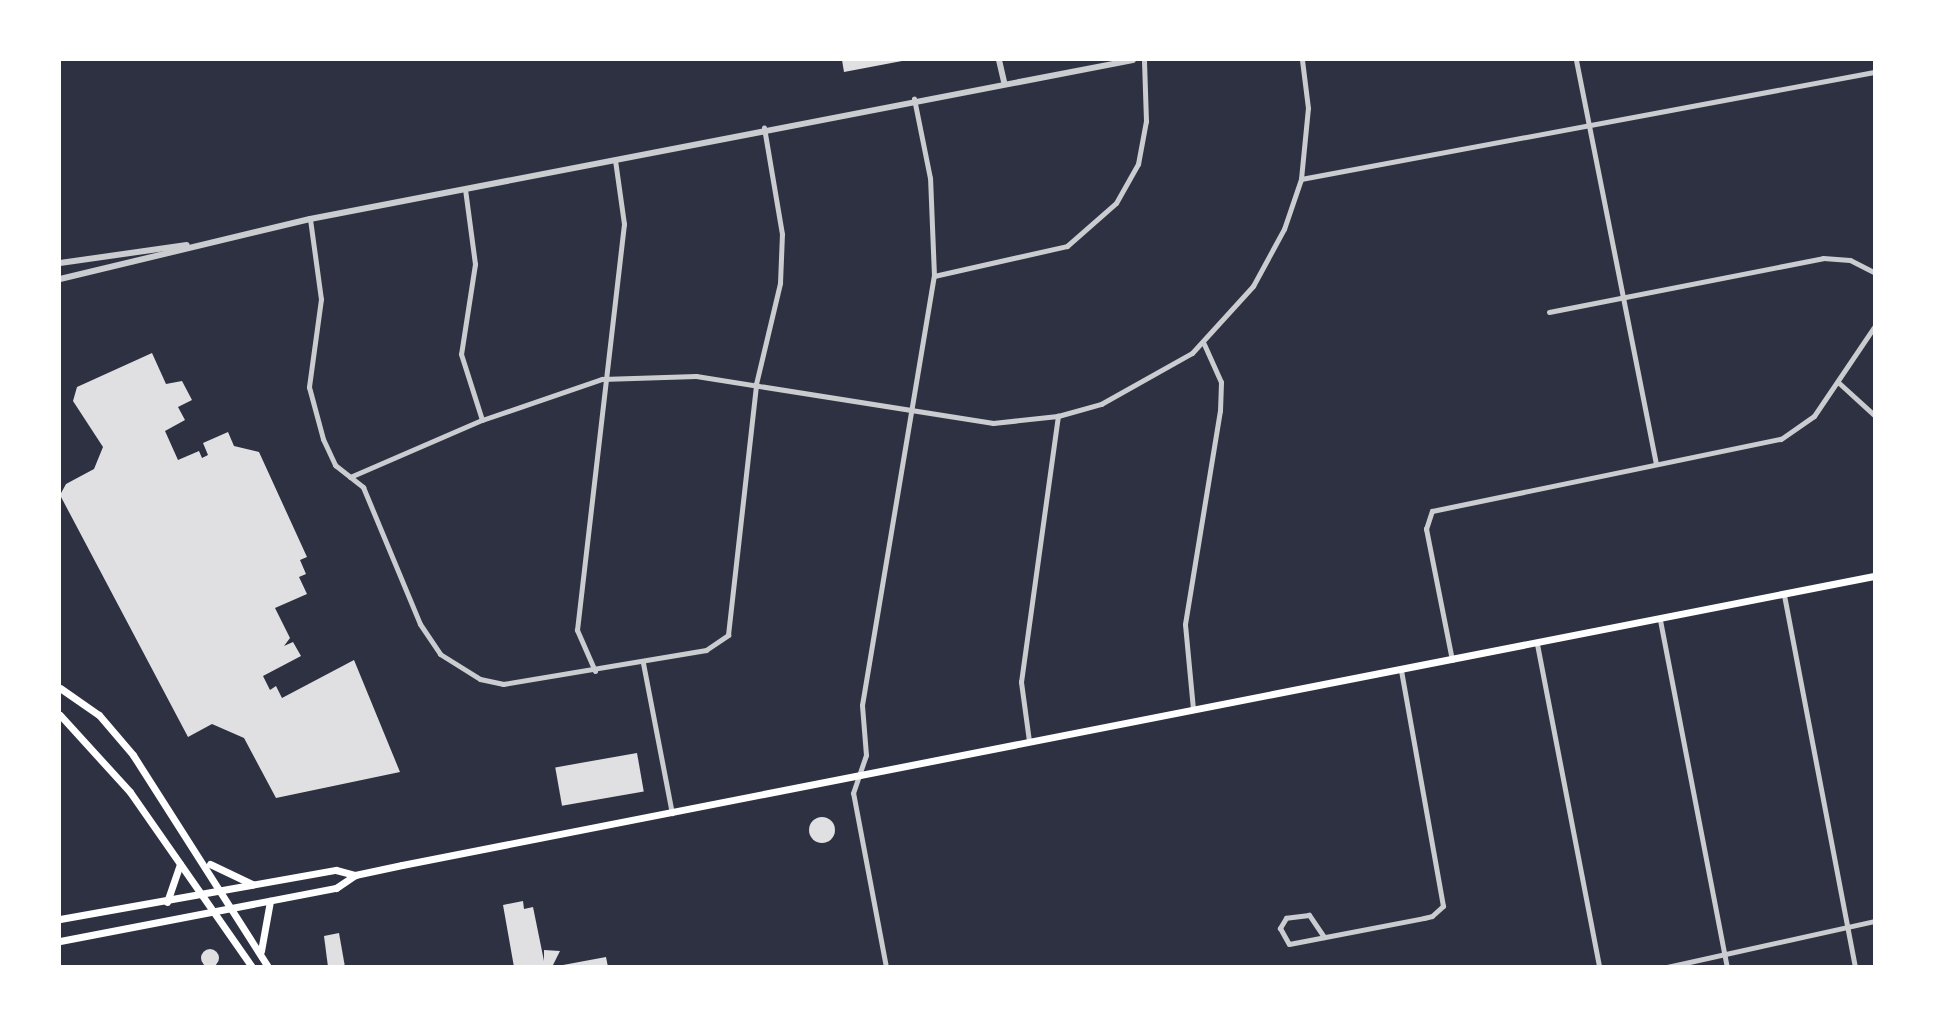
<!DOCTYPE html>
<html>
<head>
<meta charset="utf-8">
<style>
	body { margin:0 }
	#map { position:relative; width:1934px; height:1026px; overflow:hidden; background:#2d3142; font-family:Cabin,sans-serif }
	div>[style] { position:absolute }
	.building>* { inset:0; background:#e0e0e3; transform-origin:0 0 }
	.round { border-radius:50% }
	.minor>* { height:5px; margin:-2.5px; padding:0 2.5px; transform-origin:2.5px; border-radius:2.5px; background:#caccd0 }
	.tertiary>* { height:6px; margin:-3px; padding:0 3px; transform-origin:3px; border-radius:3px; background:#caccd0 }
	.secondary>* { height:7px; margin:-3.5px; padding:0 3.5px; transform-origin:3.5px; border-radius:3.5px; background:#fff }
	span { translate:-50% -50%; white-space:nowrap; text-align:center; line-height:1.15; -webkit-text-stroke:7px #fff; paint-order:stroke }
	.frame { position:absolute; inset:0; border:61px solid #fff; pointer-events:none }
</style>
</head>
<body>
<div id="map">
	<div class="building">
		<div style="clip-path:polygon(842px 60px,901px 60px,902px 61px,844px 72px)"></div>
		<div style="clip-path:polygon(152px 353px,166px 384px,182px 381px,192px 400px,178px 407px,185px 420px,165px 431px,178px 460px,199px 451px,202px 458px,208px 455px,203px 443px,228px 432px,234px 446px,259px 452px,307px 557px,300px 560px,306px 574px,299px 577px,307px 594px,275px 608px,290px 638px,284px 646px,293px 642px,301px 656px,263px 676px,270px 690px,276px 686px,282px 698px,354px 660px,400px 772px,276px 798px,244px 738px,212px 724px,188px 737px,60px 495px,66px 484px,94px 469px,103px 447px,73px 401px,77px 387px)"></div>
		<div style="left:637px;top:753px;width:39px;height:83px;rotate:80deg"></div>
		<div class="round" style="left:809px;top:817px;width:26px;height:26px"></div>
		<div style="clip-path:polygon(523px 901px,524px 909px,533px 907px,544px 961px,544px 950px,560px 951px,552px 967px,514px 967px,503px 905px)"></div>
		<div style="clip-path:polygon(339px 933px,345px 967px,328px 967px,324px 936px)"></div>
		<div class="round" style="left:201px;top:949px;width:18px;height:18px"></div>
		<div style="clip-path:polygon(606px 957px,608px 967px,563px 967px,563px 965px)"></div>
	</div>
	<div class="minor">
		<div style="left:1576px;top:60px;width:411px;rotate:78.8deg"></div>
		<div style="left:1301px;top:179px;width:583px;rotate:-10.58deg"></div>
		<div style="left:465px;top:189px;width:76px;rotate:82.4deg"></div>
		<div style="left:475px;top:264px;width:91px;rotate:98.8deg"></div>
		<div style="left:461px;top:354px;width:69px;rotate:72.3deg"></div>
		<div style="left:310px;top:219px;width:81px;rotate:82.2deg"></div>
		<div style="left:321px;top:299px;width:89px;rotate:97.8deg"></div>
		<div style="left:309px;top:387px;width:54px;rotate:74.9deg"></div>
		<div style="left:323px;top:439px;width:29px;rotate:65deg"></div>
		<div style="left:335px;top:465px;width:36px;rotate:38deg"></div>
		<div style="left:363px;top:487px;width:148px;rotate:67.4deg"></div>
		<div style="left:420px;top:624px;width:36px;rotate:56deg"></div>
		<div style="left:440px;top:654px;width:47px;rotate:32deg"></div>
		<div style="left:480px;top:679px;width:24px;rotate:12deg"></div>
		<div style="left:503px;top:684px;width:206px;rotate:-9.5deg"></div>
		<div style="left:706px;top:650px;width:27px;rotate:-34deg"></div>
		<div style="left:728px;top:635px;width:253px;rotate:-83.6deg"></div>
		<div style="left:756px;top:384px;width:104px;rotate:-76.6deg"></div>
		<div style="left:780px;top:283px;width:49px;rotate:-87.7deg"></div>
		<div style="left:782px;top:234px;width:108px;rotate:-99.6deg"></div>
		<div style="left:934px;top:276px;width:136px;rotate:-12.7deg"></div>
		<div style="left:1067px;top:246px;width:65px;rotate:-41.3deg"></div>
		<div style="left:1116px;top:203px;width:45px;rotate:-60.6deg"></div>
		<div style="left:1138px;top:164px;width:44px;rotate:-79.5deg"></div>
		<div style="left:1146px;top:121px;width:61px;rotate:-91.9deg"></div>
		<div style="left:1549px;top:312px;width:279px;rotate:-11.1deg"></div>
		<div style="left:1823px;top:258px;width:27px;rotate:4deg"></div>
		<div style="left:1850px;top:260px;width:27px;rotate:27deg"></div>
		<div style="left:1839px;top:383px;width:47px;rotate:42.4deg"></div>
		<div style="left:350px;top:477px;width:144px;rotate:-23.4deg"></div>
		<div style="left:482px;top:420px;width:127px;rotate:-18.9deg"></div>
		<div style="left:602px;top:379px;width:94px;rotate:-1.8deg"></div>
		<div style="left:696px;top:376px;width:301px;rotate:9deg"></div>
		<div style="left:993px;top:423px;width:65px;rotate:-6.1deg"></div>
		<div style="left:1058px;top:416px;width:45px;rotate:-15.6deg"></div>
		<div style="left:1101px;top:404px;width:104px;rotate:-29.3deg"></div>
		<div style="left:1192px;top:353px;width:91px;rotate:-47.7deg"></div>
		<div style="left:1253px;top:286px;width:65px;rotate:-61.5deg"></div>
		<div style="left:1284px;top:229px;width:53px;rotate:-71.2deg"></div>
		<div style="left:1301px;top:179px;width:71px;rotate:-84.4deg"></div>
		<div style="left:1308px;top:108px;width:48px;rotate:-97.1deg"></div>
		<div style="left:1784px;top:595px;width:379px;rotate:79.2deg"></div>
		<div style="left:1660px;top:620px;width:353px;rotate:79.1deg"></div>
		<div style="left:1537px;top:644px;width:329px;rotate:79.1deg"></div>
		<div style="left:1452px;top:660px;width:134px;rotate:-101.2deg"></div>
		<div style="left:1426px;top:529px;width:19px;rotate:-72deg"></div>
		<div style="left:1432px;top:511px;width:356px;rotate:-11.7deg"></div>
		<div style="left:1781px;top:439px;width:40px;rotate:-34.9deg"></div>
		<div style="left:1814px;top:416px;width:107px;rotate:-56deg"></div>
		<div style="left:643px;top:663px;width:153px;rotate:79.1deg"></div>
		<div style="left:595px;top:671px;width:45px;rotate:-113.7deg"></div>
		<div style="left:577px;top:630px;width:409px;rotate:-83.4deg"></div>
		<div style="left:624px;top:224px;width:65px;rotate:-98deg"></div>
		<div style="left:1193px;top:709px;width:85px;rotate:-95.4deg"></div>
		<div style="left:1185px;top:624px;width:216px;rotate:-80.7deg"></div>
		<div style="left:1220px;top:411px;width:29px;rotate:-88deg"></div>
		<div style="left:1221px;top:382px;width:42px;rotate:-114.1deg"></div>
		<div style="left:1029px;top:741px;width:60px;rotate:-97.7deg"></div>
		<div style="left:1021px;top:682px;width:269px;rotate:-82.1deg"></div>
		<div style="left:1324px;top:937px;width:27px;rotate:-124deg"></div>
		<div style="left:1309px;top:915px;width:23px;rotate:173deg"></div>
		<div style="left:1286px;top:918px;width:12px;rotate:121deg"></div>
		<div style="left:1280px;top:928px;width:18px;rotate:61deg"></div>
		<div style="left:1289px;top:944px;width:137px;rotate:-10.9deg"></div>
		<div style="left:1424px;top:918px;width:8px;rotate:-14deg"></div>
		<div style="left:1432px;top:916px;width:15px;rotate:-42deg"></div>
		<div style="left:1443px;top:906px;width:240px;rotate:-100.1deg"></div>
		<div style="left:886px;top:967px;width:177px;rotate:-100.7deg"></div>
		<div style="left:853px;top:793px;width:40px;rotate:-71.1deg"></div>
		<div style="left:866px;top:755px;width:50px;rotate:-94.6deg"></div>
		<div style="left:862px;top:705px;width:435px;rotate:-80.5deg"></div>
		<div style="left:934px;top:276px;width:98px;rotate:-92.3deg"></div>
		<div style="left:930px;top:178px;width:81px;rotate:-101.4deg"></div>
		<div style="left:1667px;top:967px;width:212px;rotate:-12.5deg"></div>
	</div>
	<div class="tertiary">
		<div style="left:999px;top:60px;width:23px;rotate:77deg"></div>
		<div style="left:60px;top:263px;width:128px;rotate:-8.1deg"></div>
		<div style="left:60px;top:279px;width:257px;rotate:-13.5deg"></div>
		<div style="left:310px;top:219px;width:838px;rotate:-10.93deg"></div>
	</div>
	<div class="secondary">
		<div style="left:60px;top:688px;width:47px;rotate:34.7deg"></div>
		<div style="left:99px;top:715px;width:52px;rotate:49.6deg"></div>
		<div style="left:133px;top:755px;width:251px;rotate:57.5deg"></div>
		<div style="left:60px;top:715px;width:104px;rotate:47.7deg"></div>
		<div style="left:130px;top:792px;width:213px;rotate:55.1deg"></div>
		<div style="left:210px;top:864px;width:47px;rotate:25.5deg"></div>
		<div style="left:167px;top:902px;width:40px;rotate:-71.1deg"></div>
		<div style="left:60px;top:919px;width:280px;rotate:-10.1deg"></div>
		<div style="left:336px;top:870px;width:20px;rotate:15deg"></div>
		<div style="left:60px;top:941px;width:281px;rotate:-10.9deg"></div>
		<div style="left:336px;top:888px;width:23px;rotate:-34deg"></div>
		<div style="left:355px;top:875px;width:48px;rotate:-12deg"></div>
		<div style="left:402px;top:865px;width:1500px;rotate:-11.11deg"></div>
		<div style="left:261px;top:951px;width:51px;rotate:-79.8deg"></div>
	</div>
	<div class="frame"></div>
</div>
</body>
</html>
